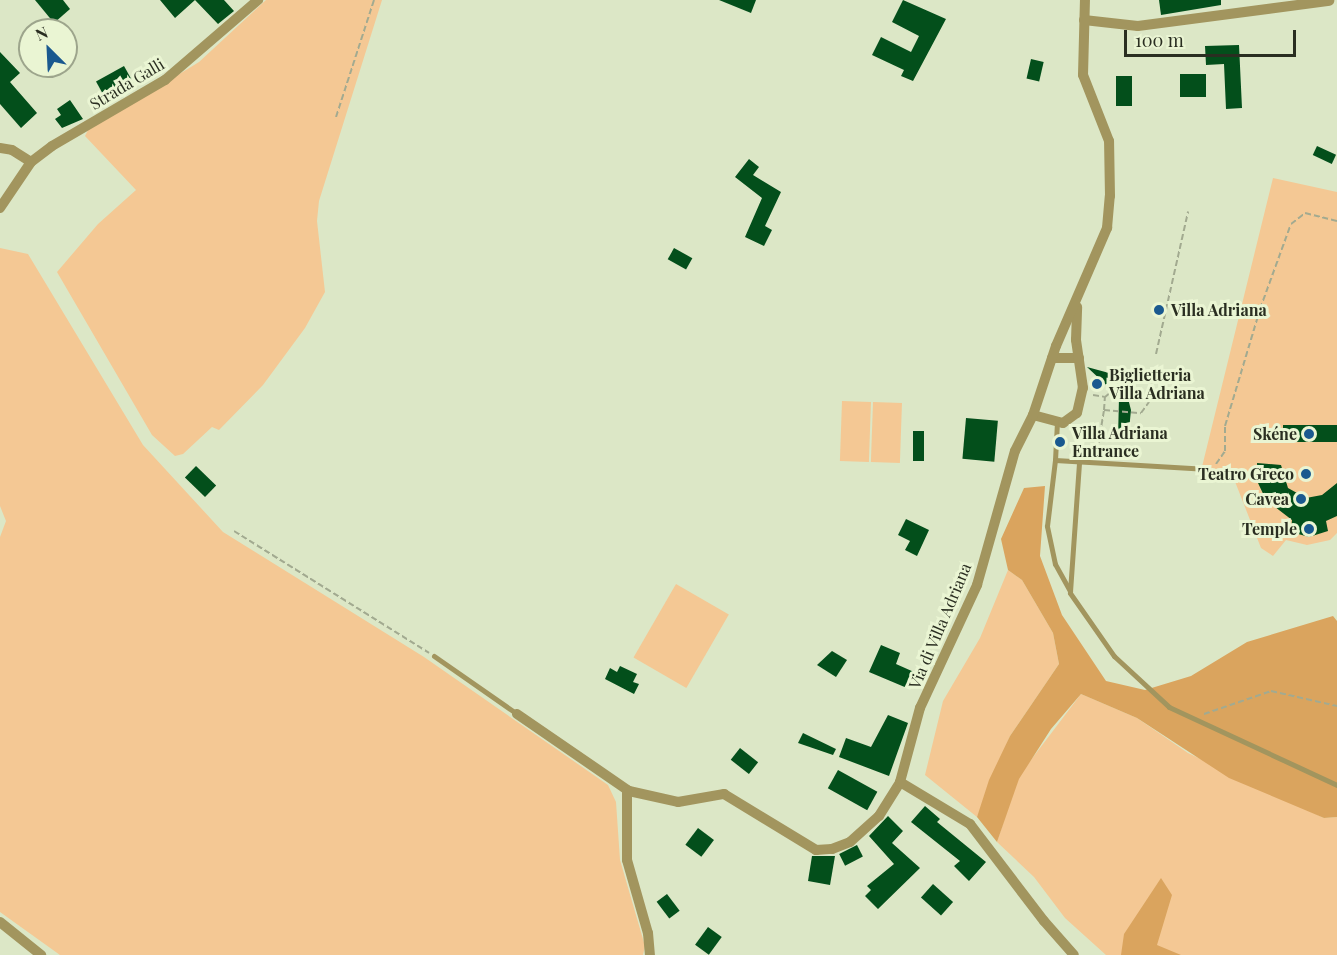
<!DOCTYPE html>
<html>
<head>
<meta charset="utf-8">
<style>
	body { margin:0 }
	#map { position:relative; width:1337px; height:955px; overflow:hidden; background:#dce7c6; font-family:"Playfair Display",serif }
	div>[style] { position:absolute }
	.green>* { inset:0; background:#f4c894; transform-origin:0 0 }
	.forest>* { inset:0; background:#daa45e }
	.building>* { inset:0; background:#034f1b; transform-origin:0 0 }
	.path>* { height:2px; margin-top:-1px; transform-origin:0; background:repeating-linear-gradient(90deg,#a2aa90 0 6px,transparent 0 9px) }
	.service>* { height:5px; margin:-2.5px; padding:0 2.5px; transform-origin:2.5px; border-radius:2.5px; background:#a2955e }
	.minor>* { height:10px; margin:-5px; padding:0 5px; transform-origin:5px; border-radius:5px; background:#a2955e }
	.dots>* { width:16px; height:16px; translate:-50% -50%; box-sizing:border-box; border:3px solid #eaf5d3; border-radius:50% }
	span { translate:-50% -50%; white-space:nowrap; text-align:center; line-height:1.15; -webkit-text-stroke:6px #eaf5d3; paint-order:stroke }
	.street-label { font-size:16px; color:#2a2e21 }
	.poi-label { font-size:16px; color:#2a2e21; font-weight:700 }
	.left { translate:0 -50%; text-align:left }
	.right { translate:-100% -50%; text-align:right }
	.north { position:absolute; left:18px; top:18px; width:60px; height:60px; box-sizing:border-box; background:#eaf5d3; border:2px solid #9da58c; border-radius:50%; rotate:336deg; font-size:16px; font-weight:700; line-height:24px; text-align:center; color:#2a2e21 }
	.north::after { content:''; display:block; margin:auto; width:21px; height:27px; background:#1a598f; clip-path:polygon(50% 0,100% 100%,50% 72%,0 100%) }
	.scale { position:absolute; left:1124px; top:30px; width:172px; height:27px; box-sizing:border-box; border:3px solid #2a2e21; border-top:0; padding-left:8px; font-size:18px; line-height:21px; white-space:nowrap; color:#2a2e21; -webkit-text-stroke:4px #eaf5d3; paint-order:stroke }
</style>
</head>
<body>
<div id="map">
	<div class="green">
		<div style="clip-path:polygon(266px 0,382px 0,319px 201px,317px 221px,325px 292px,305px 328px,263px 385px,219px 430px,212px 427px,183px 454px,175px 456px,152px 435px,57px 272px,98px 224px,136px 190px,85px 136px,88px 130px,199px 62px)"></div>
		<div style="clip-path:polygon(1273px 178px,1337px 192px,1337px 533px,1330px 540px,1307px 545px,1286px 540px,1273px 556px,1261px 548px,1234px 479px,1199px 479px)"></div>
		<div style="clip-path:polygon(0 248px,28px 254px,143px 445px,223px 532px,424px 657px,608px 785px,616px 802px,620px 860px,645px 946px,643px 955px,60px 955px,0 912px,0 537px,6px 521px,0 506px)"></div>
		<div style="left:842px;top:401px;width:29px;height:60px;rotate:2deg"></div>
		<div style="left:873px;top:402px;width:29px;height:60px;rotate:2deg"></div>
		<div style="clip-path:polygon(1008px 570px,1022px 580px,1053px 633px,1059px 664px,1010px 736px,977px 817px,925px 775px,943px 701px,980px 638px)"></div>
		<div style="left:676px;top:584px;width:61px;height:85px;rotate:30deg"></div>
		<div style="clip-path:polygon(1081px 694px,1137px 718px,1188px 753px,1324px 818px,1337px 817px,1337px 955px,1106px 955px,1065px 918px,1034px 877px,997px 842px,1018px 777px)"></div>
	</div>
	<div class="forest">
		<div style="clip-path:polygon(1045px 486px,1040px 556px,1062px 615px,1106px 681px,1145px 690px,1191px 676px,1247px 642px,1333px 616px,1337px 621px,1337px 817px,1324px 818px,1229px 778px,1137px 718px,1081px 694px,1051px 729px,1019px 779px,997px 842px,977px 817px,989px 780px,1010px 736px,1059px 664px,1053px 633px,1022px 580px,1008px 570px,1001px 539px,1024px 488px)"></div>
		<div style="clip-path:polygon(1161px 878px,1172px 895px,1157px 945px,1181px 955px,1121px 955px,1124px 934px)"></div>
	</div>
	<div class="building">
		<div style="clip-path:polygon(35px 0,63px 0,70px 9px,54px 23px)"></div>
		<div style="clip-path:polygon(160px 0,224px 0,234px 11px,218px 24px,195px 0,175px 18px)"></div>
		<div style="clip-path:polygon(719px 0,756px 0,751px 13px)"></div>
		<div style="clip-path:polygon(903px 0,946px 19px,913px 81px,901px 76px,904px 70px,872px 55px,881px 37px,911px 52px,919px 36px,892px 22px)"></div>
		<div style="clip-path:polygon(1159px 0,1221px 0,1221px 5px,1161px 15px)"></div>
		<div style="clip-path:polygon(1239px 45px,1242px 108px,1226px 109px,1224px 64px,1206px 65px,1205px 46px)"></div>
		<div style="clip-path:polygon(0 52px,20px 73px,10px 82px,37px 113px,21px 128px,0 104px)"></div>
		<div style="left:1031px;top:59px;width:13px;height:20px;rotate:13deg"></div>
		<div style="left:124px;top:66px;width:21px;height:32px;rotate:61deg"></div>
		<div style="left:1180px;top:74px;width:26px;height:23px"></div>
		<div style="left:1116px;top:76px;width:16px;height:30px"></div>
		<div style="clip-path:polygon(70px 100px,83px 119px,62px 128px,55px 119px,61px 115px,57px 109px)"></div>
		<div style="left:1317px;top:146px;width:21px;height:10px;rotate:25deg"></div>
		<div style="clip-path:polygon(749px 159px,759px 167px,753px 175px,781px 192px,765px 226px,772px 230px,764px 246px,745px 237px,762px 198px,735px 177px)"></div>
		<div style="left:674px;top:248px;width:21px;height:13px;rotate:29deg"></div>
		<div style="clip-path:polygon(1087px 367px,1109px 373px,1125px 387px,1131px 410px,1128px 440px,1118px 439px,1119px 397px)"></div>
		<div style="left:966px;top:418px;width:32px;height:41px;rotate:5deg"></div>
		<div style="left:1337px;top:425px;width:17px;height:54px;rotate:90deg"></div>
		<div style="left:913px;top:431px;width:11px;height:30px"></div>
		<div style="clip-path:polygon(1257px 463px,1281px 465px,1288px 488px,1306px 498px,1322px 495px,1337px 483px,1337px 516px,1326px 521px,1328px 531px,1309px 537px,1291px 532px,1292px 520px,1266px 500px,1258px 483px)"></div>
		<div style="left:196px;top:466px;width:28px;height:16px;rotate:44deg"></div>
		<div style="clip-path:polygon(906px 519px,929px 530px,917px 556px,905px 550px,910px 541px,898px 535px)"></div>
		<div style="clip-path:polygon(881px 645px,900px 653px,896px 664px,914px 672px,907px 688px,869px 672px)"></div>
		<div style="clip-path:polygon(832px 651px,847px 660px,836px 677px,817px 665px)"></div>
		<div style="clip-path:polygon(620px 666px,637px 674px,633px 682px,639px 684px,634px 694px,605px 679px,610px 668px,617px 672px)"></div>
		<div style="clip-path:polygon(888px 715px,908px 723px,889px 776px,839px 757px,846px 738px,871px 747px)"></div>
		<div style="clip-path:polygon(803px 733px,836px 749px,833px 755px,798px 743px)"></div>
		<div style="left:740px;top:748px;width:23px;height:15px;rotate:38deg"></div>
		<div style="left:838px;top:770px;width:45px;height:21px;rotate:29deg"></div>
		<div style="clip-path:polygon(925px 806px,940px 819px,937px 822px,986px 862px,969px 881px,954px 866px,960px 861px,911px 822px)"></div>
		<div style="clip-path:polygon(888px 816px,903px 831px,892px 843px,920px 868px,878px 909px,865px 896px,871px 890px,867px 886px,894px 864px,869px 836px)"></div>
		<div style="left:698px;top:828px;width:20px;height:21px;rotate:37deg"></div>
		<div style="left:857px;top:845px;width:13px;height:20px;rotate:63deg"></div>
		<div style="clip-path:polygon(812px 856px,835px 856px,830px 885px,808px 881px)"></div>
		<div style="left:933px;top:884px;width:27px;height:18px;rotate:42deg"></div>
		<div style="left:667px;top:894px;width:21px;height:13px;rotate:53deg"></div>
		<div style="left:708px;top:927px;width:17px;height:22px;rotate:36deg"></div>
	</div>
	<div class="path">
		<div style="left:336px;top:117px;width:123px;rotate:-72deg"></div>
		<div style="left:1156px;top:354px;width:146px;rotate:-77.3deg"></div>
		<div style="left:1093px;top:395px;width:12px;rotate:9deg"></div>
		<div style="left:1104px;top:410px;width:13px;rotate:-86deg"></div>
		<div style="left:1105px;top:397px;width:25px;rotate:-40deg"></div>
		<div style="left:1075px;top:428px;width:27px;rotate:75deg"></div>
		<div style="left:1091px;top:453px;width:6px;rotate:-9deg"></div>
		<div style="left:1097px;top:452px;width:43px;rotate:-80.5deg"></div>
		<div style="left:1104px;top:410px;width:37px;rotate:5deg"></div>
		<div style="left:1141px;top:413px;width:17px;rotate:-54deg"></div>
		<div style="left:1216px;top:464px;width:16px;rotate:-55deg"></div>
		<div style="left:1225px;top:451px;width:25px;rotate:-90deg"></div>
		<div style="left:1225px;top:426px;width:122px;rotate:-73.3deg"></div>
		<div style="left:1260px;top:309px;width:90px;rotate:-70deg"></div>
		<div style="left:1291px;top:224px;width:18px;rotate:-38deg"></div>
		<div style="left:1305px;top:213px;width:33px;rotate:14deg"></div>
		<div style="left:234px;top:531px;width:230px;rotate:32deg"></div>
		<div style="left:1204px;top:714px;width:71px;rotate:-18.9deg"></div>
		<div style="left:1271px;top:691px;width:68px;rotate:12.8deg"></div>
	</div>
	<div class="service">
		<div style="left:1055px;top:460px;width:39px;rotate:-87deg"></div>
		<div style="left:1079px;top:463px;width:130px;rotate:94deg"></div>
		<div style="left:1070px;top:593px;width:77px;rotate:55.1deg"></div>
		<div style="left:1114px;top:656px;width:75px;rotate:42.8deg"></div>
		<div style="left:1169px;top:707px;width:185px;rotate:24.9deg"></div>
		<div style="left:1070px;top:591px;width:31px;rotate:-119deg"></div>
		<div style="left:1055px;top:564px;width:39px;rotate:-102deg"></div>
		<div style="left:1047px;top:526px;width:66px;rotate:-83.1deg"></div>
		<div style="left:1055px;top:460px;width:153px;rotate:3.4deg"></div>
		<div style="left:434px;top:656px;width:101px;rotate:34.9deg"></div>
	</div>
	<div class="minor">
		<div style="left:1084px;top:20px;width:54px;rotate:6.3deg"></div>
		<div style="left:1138px;top:26px;width:193px;rotate:-7.5deg"></div>
		<div style="left:0;top:148px;width:12px;rotate:9deg"></div>
		<div style="left:12px;top:150px;width:22px;rotate:32deg"></div>
		<div style="left:31px;top:162px;width:26px;rotate:-37deg"></div>
		<div style="left:52px;top:146px;width:131px;rotate:-30.3deg"></div>
		<div style="left:165px;top:80px;width:123px;rotate:-40.7deg"></div>
		<div style="left:0;top:208px;width:55px;rotate:-56deg"></div>
		<div style="left:1052px;top:358px;width:27px"></div>
		<div style="left:1033px;top:415px;width:31px;rotate:15deg"></div>
		<div style="left:1063px;top:423px;width:17px;rotate:-36deg"></div>
		<div style="left:1077px;top:413px;width:26px;rotate:-77deg"></div>
		<div style="left:1083px;top:388px;width:49px;rotate:-98.3deg"></div>
		<div style="left:1076px;top:340px;width:33px;rotate:-88deg"></div>
		<div style="left:517px;top:714px;width:136px;rotate:34.5deg"></div>
		<div style="left:629px;top:791px;width:50px;rotate:12.7deg"></div>
		<div style="left:678px;top:802px;width:47px;rotate:-9.9deg"></div>
		<div style="left:724px;top:794px;width:108px;rotate:31.3deg"></div>
		<div style="left:816px;top:850px;width:16px;rotate:-4deg"></div>
		<div style="left:832px;top:849px;width:19px;rotate:-21deg"></div>
		<div style="left:850px;top:842px;width:39px;rotate:-42deg"></div>
		<div style="left:879px;top:816px;width:40px;rotate:-58deg"></div>
		<div style="left:900px;top:782px;width:77px;rotate:-74.9deg"></div>
		<div style="left:920px;top:708px;width:136px;rotate:-65.1deg"></div>
		<div style="left:977px;top:585px;width:139px;rotate:-74.2deg"></div>
		<div style="left:1015px;top:451px;width:40px;rotate:-63.4deg"></div>
		<div style="left:1033px;top:415px;width:73px;rotate:-71.6deg"></div>
		<div style="left:1056px;top:346px;width:129px;rotate:-66.6deg"></div>
		<div style="left:1107px;top:228px;width:32px;rotate:-85deg"></div>
		<div style="left:1110px;top:196px;width:55px;rotate:-91deg"></div>
		<div style="left:1109px;top:141px;width:71px;rotate:-111.5deg"></div>
		<div style="left:1083px;top:75px;width:75px;rotate:-88.5deg"></div>
		<div style="left:900px;top:782px;width:82px;rotate:31deg"></div>
		<div style="left:970px;top:824px;width:122px;rotate:52.7deg"></div>
		<div style="left:1044px;top:921px;width:45px;rotate:48.6deg"></div>
		<div style="left:627px;top:790px;width:70px;rotate:90deg"></div>
		<div style="left:627px;top:860px;width:76px;rotate:74deg"></div>
		<div style="left:648px;top:933px;width:22px;rotate:85deg"></div>
		<div style="left:0;top:922px;width:53px;rotate:38.8deg"></div>
	</div>
	<div class="dots">
		<div style="left:1159px;top:310px;background:#1a598f"></div>
		<div style="left:1097px;top:384px;background:#1a598f"></div>
		<div style="left:1309px;top:434px;background:#1a598f"></div>
		<div style="left:1060px;top:442px;background:#1a598f"></div>
		<div style="left:1306px;top:474px;background:#1a598f"></div>
		<div style="left:1301px;top:499px;background:#1a598f"></div>
		<div style="left:1309px;top:529px;background:#1a598f"></div>
	</div>
	<div class="street-label">
		<span style="left:127px;top:84px;rotate:-31deg">Strada Galli</span>
		<span style="left:940px;top:626px;rotate:-67deg">Via di Villa Adriana</span>
	</div>
	<div class="poi-label">
		<span class="left" style="left:1171px;top:310px">Villa Adriana</span>
		<span class="left" style="left:1109px;top:384px">Biglietteria<br>Villa Adriana</span>
		<span class="left" style="left:1072px;top:442px">Villa Adriana<br>Entrance</span>
		<span class="right" style="left:1297px;top:434px">Skéne</span>
		<span class="right" style="left:1294px;top:474px">Teatro Greco</span>
		<span class="right" style="left:1289px;top:499px">Cavea</span>
		<span class="right" style="left:1297px;top:529px">Temple</span>
	</div>
	<div class="north">N</div>
	<div class="scale">100 m</div>
</div>
</body>
</html>
